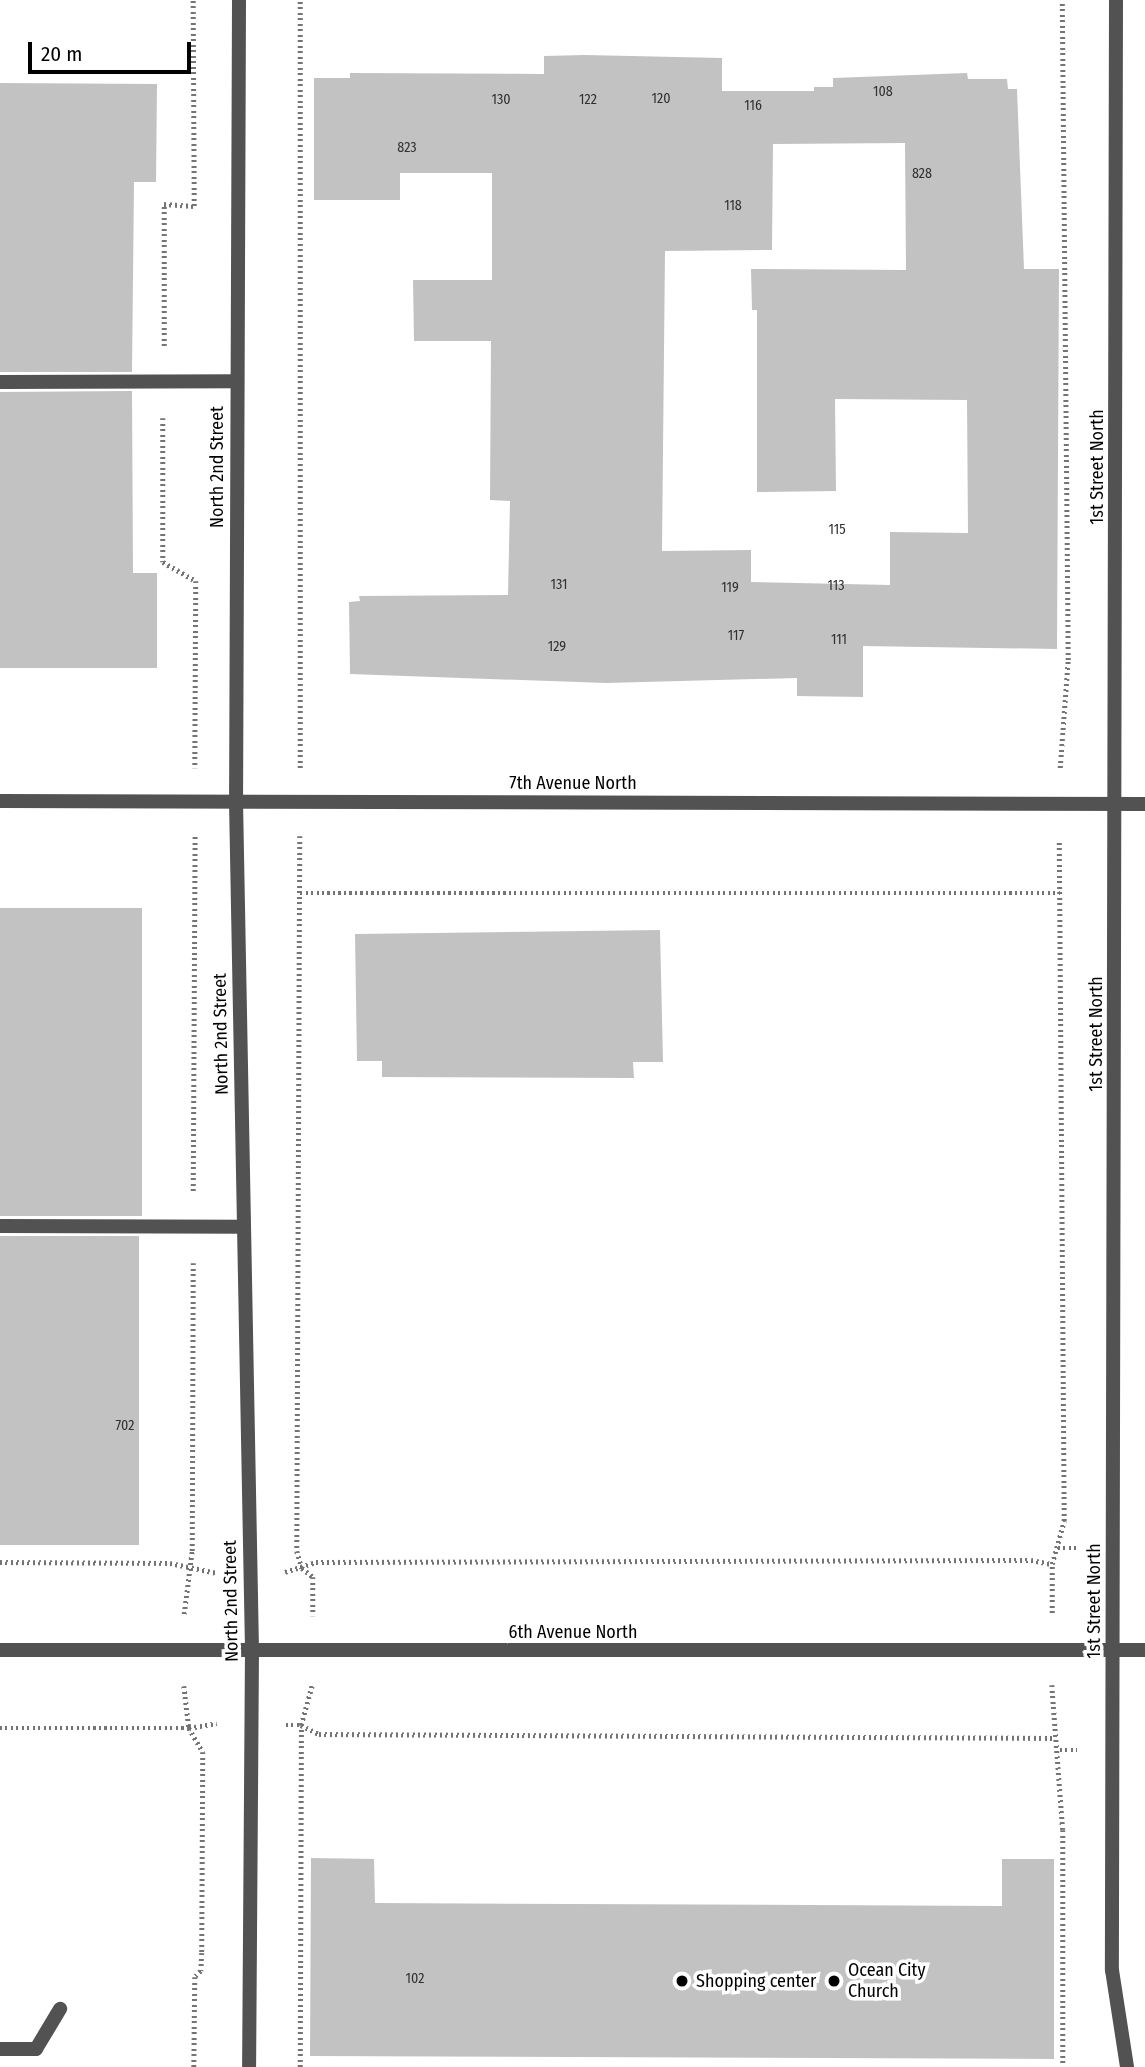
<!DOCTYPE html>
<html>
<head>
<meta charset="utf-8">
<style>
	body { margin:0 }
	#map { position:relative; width:1145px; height:2067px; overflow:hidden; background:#fff; font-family:"Fira Sans Condensed",sans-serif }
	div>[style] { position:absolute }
	.building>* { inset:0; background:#c2c2c2; transform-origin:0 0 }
	.path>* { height:4.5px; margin-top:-2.25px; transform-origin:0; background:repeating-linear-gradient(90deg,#747474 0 2px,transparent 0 5.5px) }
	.service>* { height:14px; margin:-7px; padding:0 7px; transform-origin:7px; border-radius:7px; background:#525252 }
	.minor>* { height:14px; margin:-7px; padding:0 7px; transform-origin:7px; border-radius:7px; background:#525252 }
	.tertiary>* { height:14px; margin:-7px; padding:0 7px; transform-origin:7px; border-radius:7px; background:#525252 }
	.dots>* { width:19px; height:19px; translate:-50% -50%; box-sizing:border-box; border:4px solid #fff; border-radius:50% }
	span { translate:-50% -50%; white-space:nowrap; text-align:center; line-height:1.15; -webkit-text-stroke:7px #fff; paint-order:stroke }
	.number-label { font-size:14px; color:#303030 }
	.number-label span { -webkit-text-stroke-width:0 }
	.street-label { font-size:18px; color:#000 }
	.poi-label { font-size:18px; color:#000 }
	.left { translate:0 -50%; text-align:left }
	.scale { position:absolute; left:28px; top:42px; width:163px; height:32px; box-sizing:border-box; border:4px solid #000; border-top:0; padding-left:9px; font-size:21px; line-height:24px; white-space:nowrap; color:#000; -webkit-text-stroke:5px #fff; paint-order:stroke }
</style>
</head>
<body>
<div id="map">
	<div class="building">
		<div style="clip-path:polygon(evenodd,585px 55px,722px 58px,722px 91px,814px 91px,814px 87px,833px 87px,833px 78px,967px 73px,968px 79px,1007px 79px,1008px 89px,1017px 89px,1024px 269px,1059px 269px,1057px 649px,863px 646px,863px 697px,797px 696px,797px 678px,606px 683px,350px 674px,349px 602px,360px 601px,359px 596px,508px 595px,510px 501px,490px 500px,491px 341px,414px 341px,413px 280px,492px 280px,492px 173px,400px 173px,400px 200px,314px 200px,314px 78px,350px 78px,350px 73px,544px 74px,544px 56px,585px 55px,905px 143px,906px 270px,751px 269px,752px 310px,757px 310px,757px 492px,836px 491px,835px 399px,967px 400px,968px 533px,890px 532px,890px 585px,751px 582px,751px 550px,662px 551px,665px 251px,772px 250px,773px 144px,905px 143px)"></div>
		<div style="clip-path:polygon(0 83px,157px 84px,156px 182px,134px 182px,132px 372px,0 372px)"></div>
		<div style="clip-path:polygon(132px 391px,133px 573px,157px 573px,157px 668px,0 668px,0 392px)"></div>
		<div style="left:0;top:908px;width:142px;height:308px"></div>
		<div style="clip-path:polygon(660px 930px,663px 1062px,633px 1062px,634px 1078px,382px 1077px,382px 1061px,357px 1061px,355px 934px)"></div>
		<div style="left:0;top:1236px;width:139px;height:309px"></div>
		<div style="clip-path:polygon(311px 1858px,374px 1859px,375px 1903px,1002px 1906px,1002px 1859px,1054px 1859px,1054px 2059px,310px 2056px)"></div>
	</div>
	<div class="path">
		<div style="left:164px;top:346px;width:142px;rotate:-90deg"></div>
		<div style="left:164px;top:204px;width:30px;rotate:4deg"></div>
		<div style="left:194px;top:206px;width:206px;rotate:-90.3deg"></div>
		<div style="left:163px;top:418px;width:144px;rotate:90deg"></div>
		<div style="left:163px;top:562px;width:38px;rotate:30deg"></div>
		<div style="left:196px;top:581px;width:187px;rotate:90.3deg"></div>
		<div style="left:300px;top:768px;width:768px;rotate:-90deg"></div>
		<div style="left:1060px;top:768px;width:108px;rotate:-85.8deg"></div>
		<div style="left:1068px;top:660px;width:660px;rotate:-90.52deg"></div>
		<div style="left:300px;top:836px;width:715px;rotate:90.24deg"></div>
		<div style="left:297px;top:1551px;width:18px;rotate:74deg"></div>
		<div style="left:302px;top:1568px;width:14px;rotate:39deg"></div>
		<div style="left:313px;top:1577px;width:39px;rotate:90deg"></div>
		<div style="left:300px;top:893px;width:760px"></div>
		<div style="left:193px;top:1191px;width:355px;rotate:-89.7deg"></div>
		<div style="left:1058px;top:1548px;width:21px"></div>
		<div style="left:0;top:1562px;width:170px;rotate:0.3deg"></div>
		<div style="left:170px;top:1563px;width:48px;rotate:12deg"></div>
		<div style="left:285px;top:1572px;width:33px;rotate:-18deg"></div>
		<div style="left:316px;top:1562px;width:715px;rotate:-0.16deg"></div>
		<div style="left:1031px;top:1560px;width:21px;rotate:11deg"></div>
		<div style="left:1052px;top:1613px;width:49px;rotate:-90deg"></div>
		<div style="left:1052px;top:1564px;width:45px;rotate:-74.4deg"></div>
		<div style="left:1064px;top:1521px;width:681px;rotate:-90.42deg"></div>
		<div style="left:184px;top:1614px;width:64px;rotate:-82.8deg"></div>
		<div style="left:192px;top:1551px;width:288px;rotate:-89.8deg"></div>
		<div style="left:1052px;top:1685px;width:145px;rotate:85.7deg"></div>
		<div style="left:1063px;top:1830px;width:237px;rotate:90deg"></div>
		<div style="left:184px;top:1686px;width:42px;rotate:83.2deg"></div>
		<div style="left:189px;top:1728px;width:28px;rotate:60deg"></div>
		<div style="left:203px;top:1752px;width:201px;rotate:90.3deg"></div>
		<div style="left:202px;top:1953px;width:18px;rotate:93deg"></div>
		<div style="left:201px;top:1971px;width:8px;rotate:135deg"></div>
		<div style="left:195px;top:1977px;width:90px;rotate:90.6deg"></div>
		<div style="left:286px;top:1725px;width:15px"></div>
		<div style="left:301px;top:1725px;width:20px;rotate:27deg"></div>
		<div style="left:319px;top:1734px;width:734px;rotate:0.31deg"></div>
		<div style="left:0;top:1728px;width:189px"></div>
		<div style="left:189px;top:1728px;width:28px;rotate:-10deg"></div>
		<div style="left:1060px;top:1750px;width:17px"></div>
		<div style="left:300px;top:2067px;width:342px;rotate:-89.8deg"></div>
		<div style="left:301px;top:1725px;width:41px;rotate:-74.6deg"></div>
	</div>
	<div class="service">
		<div style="left:0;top:382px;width:237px;rotate:-0.2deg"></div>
		<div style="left:0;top:1226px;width:244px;rotate:0.2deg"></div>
		<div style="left:0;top:2049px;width:36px"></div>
		<div style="left:36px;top:2049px;width:47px;rotate:-59deg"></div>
	</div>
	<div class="minor">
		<div style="left:239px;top:0;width:801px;rotate:90.21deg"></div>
		<div style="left:236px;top:801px;width:849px;rotate:88.92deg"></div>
		<div style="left:252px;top:1650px;width:417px;rotate:90.4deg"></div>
		<div style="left:0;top:801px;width:1145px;rotate:0.15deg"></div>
		<div style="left:0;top:1650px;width:1145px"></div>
	</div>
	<div class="tertiary">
		<div style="left:1116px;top:0;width:1970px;rotate:90.12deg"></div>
		<div style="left:1112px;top:1970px;width:98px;rotate:81.2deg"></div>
	</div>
	<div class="dots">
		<div style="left:682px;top:1981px;background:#000"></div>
		<div style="left:834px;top:1981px;background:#000"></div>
	</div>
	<div class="number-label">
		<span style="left:883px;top:92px">108</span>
		<span style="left:661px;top:99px">120</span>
		<span style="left:501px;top:100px">130</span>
		<span style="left:588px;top:100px">122</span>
		<span style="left:753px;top:106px">116</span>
		<span style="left:407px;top:148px">823</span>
		<span style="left:922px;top:174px">828</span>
		<span style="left:733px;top:206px">118</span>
		<span style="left:837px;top:530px">115</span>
		<span style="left:559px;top:585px">131</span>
		<span style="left:836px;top:586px">113</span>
		<span style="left:730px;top:588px">119</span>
		<span style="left:736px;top:636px">117</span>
		<span style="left:839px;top:640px">111</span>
		<span style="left:557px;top:647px">129</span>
		<span style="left:125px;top:1426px">702</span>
		<span style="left:415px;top:1979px">102</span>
	</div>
	<div class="street-label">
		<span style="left:217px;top:467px;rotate:-90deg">North 2nd Street</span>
		<span style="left:1097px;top:467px;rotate:-90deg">1st Street North</span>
		<span style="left:573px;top:783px">7th Avenue North</span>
		<span style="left:221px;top:1034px;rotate:-91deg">North 2nd Street</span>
		<span style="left:1096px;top:1034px;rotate:-90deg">1st Street North</span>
		<span style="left:231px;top:1601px;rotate:-91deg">North 2nd Street</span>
		<span style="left:1094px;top:1601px;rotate:-90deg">1st Street North</span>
		<span style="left:573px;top:1632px">6th Avenue North</span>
	</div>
	<div class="poi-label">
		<span class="left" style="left:848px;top:1981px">Ocean City<br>Church</span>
		<span class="left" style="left:696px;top:1981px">Shopping center</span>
	</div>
	<div class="scale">20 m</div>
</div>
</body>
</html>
